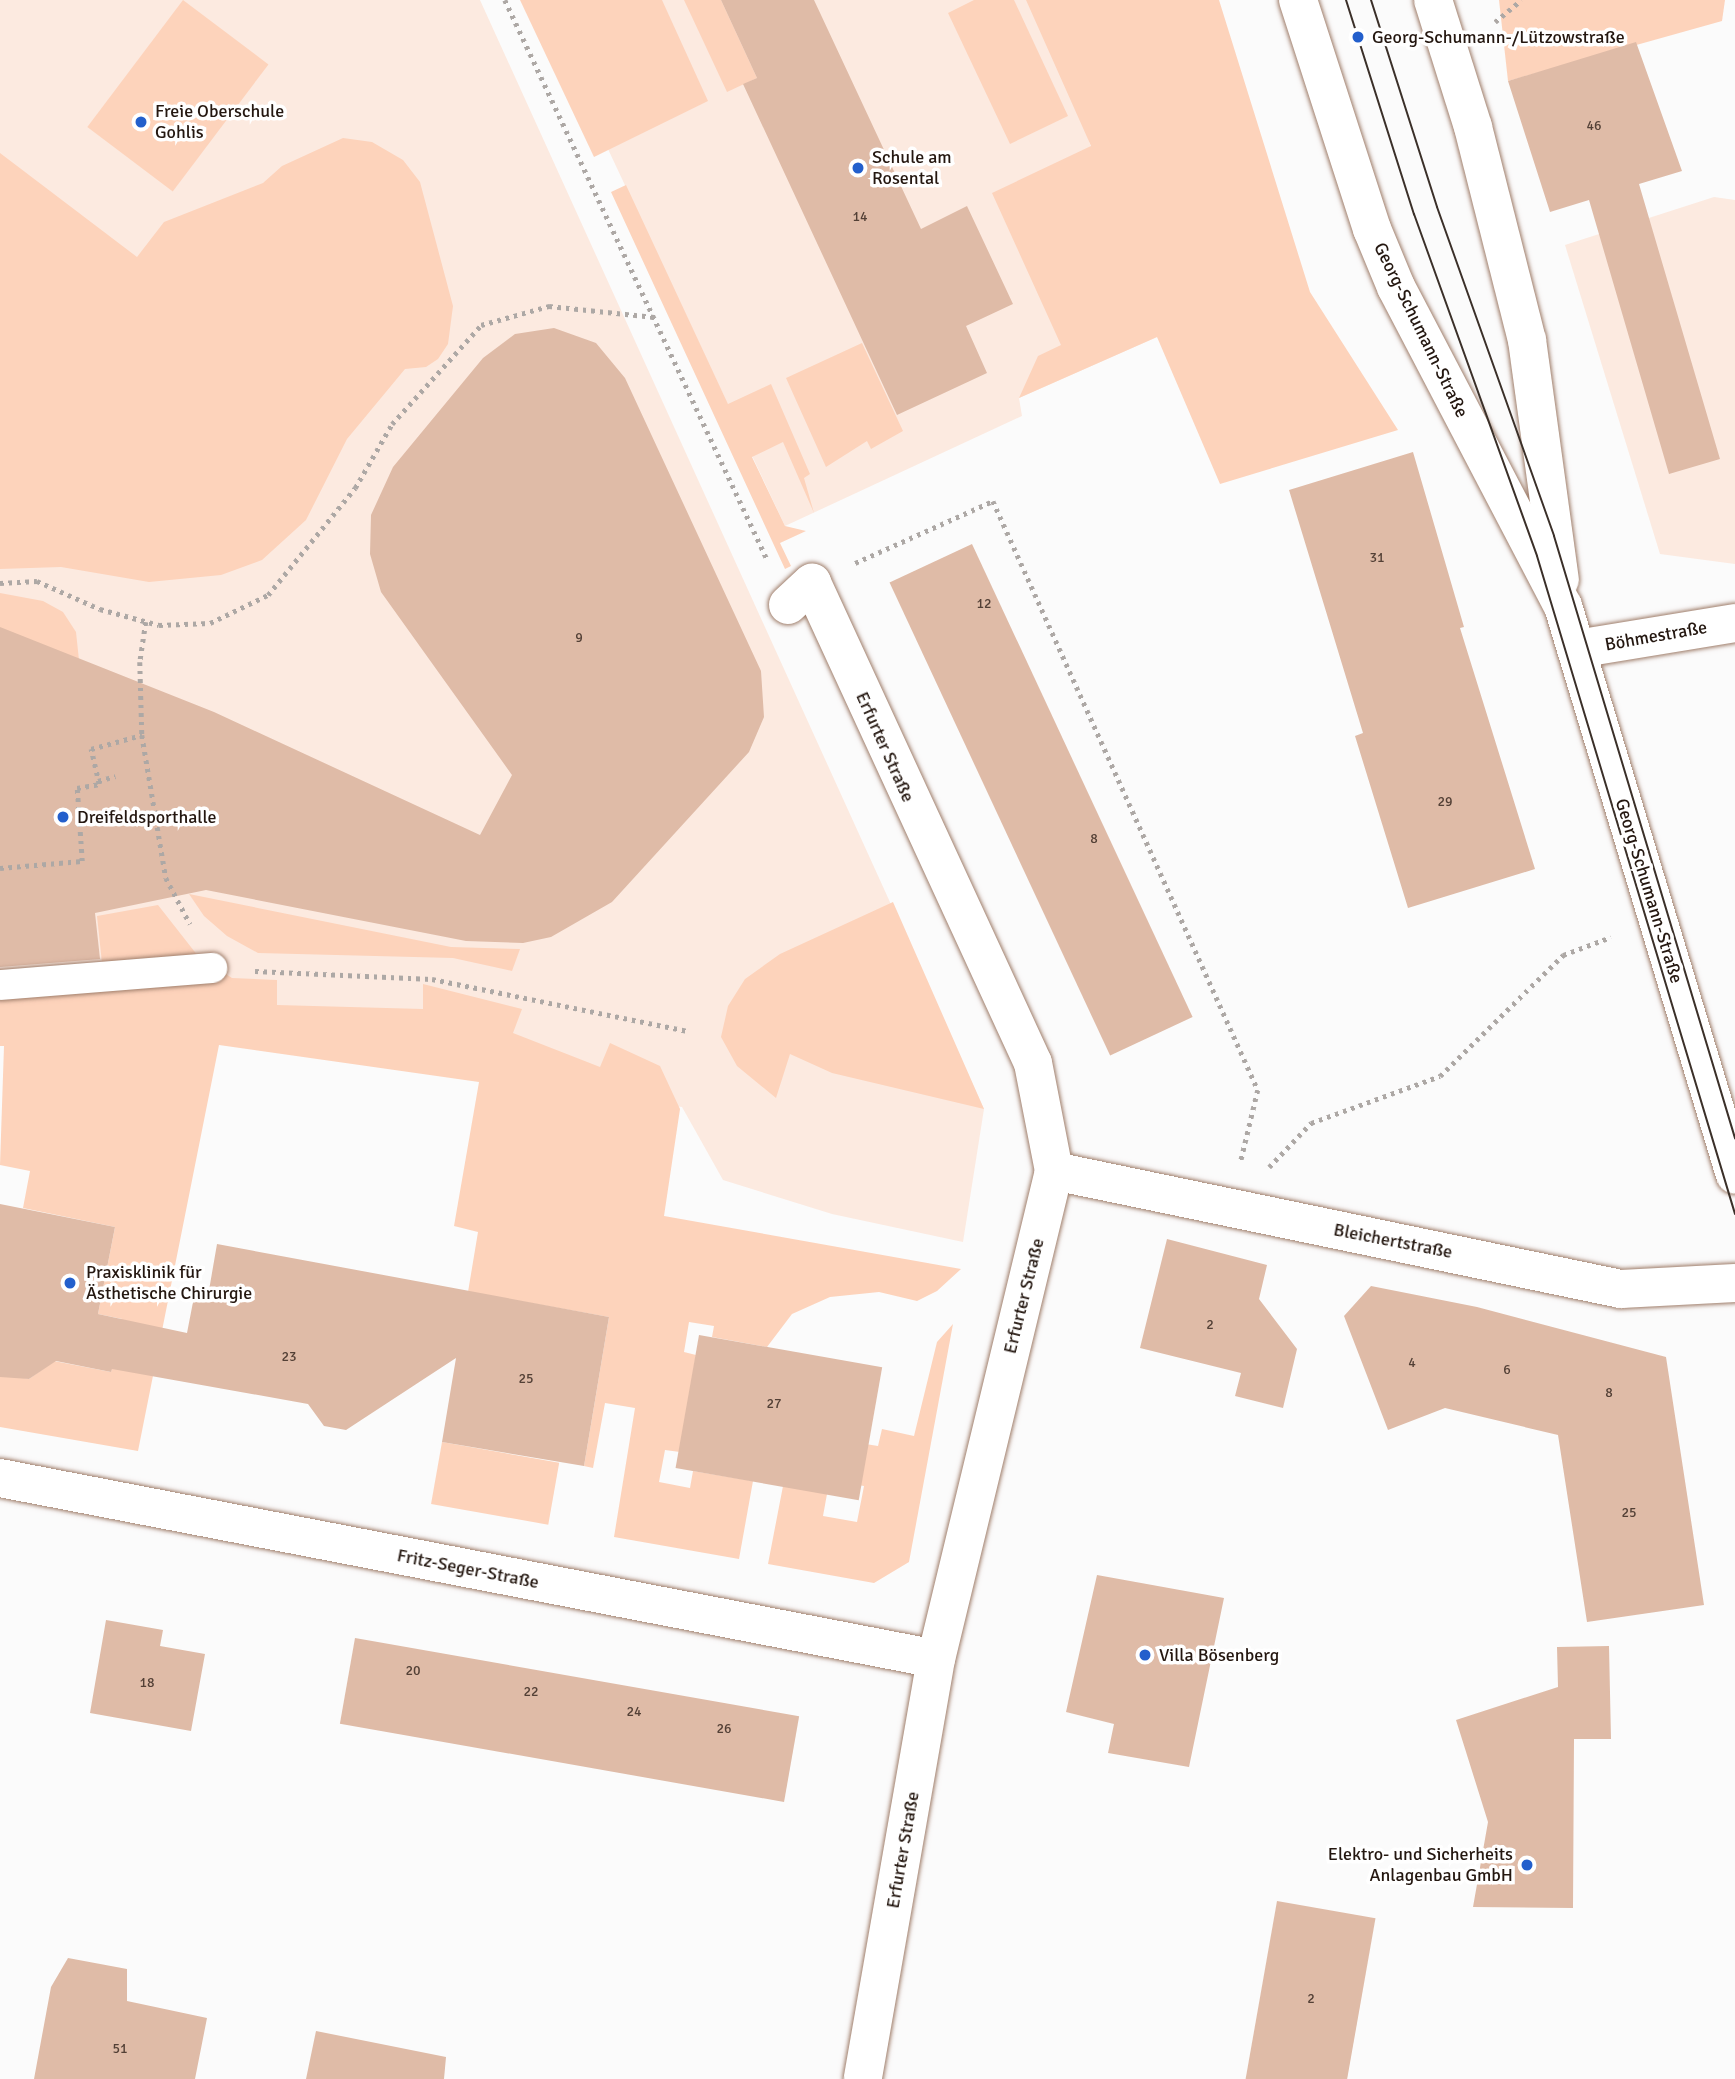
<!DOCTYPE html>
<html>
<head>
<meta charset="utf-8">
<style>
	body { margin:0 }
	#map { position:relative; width:1735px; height:2079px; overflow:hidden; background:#fbfbfb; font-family:Signika,sans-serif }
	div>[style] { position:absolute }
	.built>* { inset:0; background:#fceae0 }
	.green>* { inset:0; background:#fdd3bb; transform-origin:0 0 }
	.building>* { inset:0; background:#dfbba7; transform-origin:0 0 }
	.path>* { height:4.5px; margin-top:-2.25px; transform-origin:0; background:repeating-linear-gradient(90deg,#ada8a5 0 3.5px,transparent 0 8.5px) }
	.roads { filter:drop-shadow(0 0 2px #a07f6c) drop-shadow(0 0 2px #a07f6c) }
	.service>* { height:30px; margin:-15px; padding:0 15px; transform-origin:15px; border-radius:15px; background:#fff }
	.minor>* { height:38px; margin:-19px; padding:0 19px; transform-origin:19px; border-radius:19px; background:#fff }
	.secondary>* { height:38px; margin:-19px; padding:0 19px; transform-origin:19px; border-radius:19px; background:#fff }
	.tram>* { height:2px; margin:-1px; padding:0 1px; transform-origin:1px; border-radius:1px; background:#3b3029 }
	.dots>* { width:19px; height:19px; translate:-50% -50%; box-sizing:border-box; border:4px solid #fff; border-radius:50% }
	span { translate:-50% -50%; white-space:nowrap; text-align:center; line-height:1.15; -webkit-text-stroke:7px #fff; paint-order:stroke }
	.number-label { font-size:14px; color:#534036 }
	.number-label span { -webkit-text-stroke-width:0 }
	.poi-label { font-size:18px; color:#241710 }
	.left { translate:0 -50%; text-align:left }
	.right { translate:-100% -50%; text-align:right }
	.street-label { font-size:18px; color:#241710 }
</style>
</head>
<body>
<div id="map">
	<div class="built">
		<div style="clip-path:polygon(0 0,480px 0,984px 1109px,963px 1242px,832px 1214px,723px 1180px,682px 1107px,196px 1038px,0 1044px)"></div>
		<div style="clip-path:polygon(538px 0,1040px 0,1157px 337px,1019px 398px,1022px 416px,785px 526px)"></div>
		<div style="clip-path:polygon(1714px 197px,1735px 200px,1735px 564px,1660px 554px,1565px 245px)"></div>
	</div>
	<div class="green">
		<div style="left:183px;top:0;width:107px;height:159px;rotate:37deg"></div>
		<div style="clip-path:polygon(520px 0,662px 0,708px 101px,594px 157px)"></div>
		<div style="clip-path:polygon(684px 0,721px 0,757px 78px,727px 92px)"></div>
		<div style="clip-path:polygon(974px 0,1014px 0,1068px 116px,1010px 144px,948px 13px)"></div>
		<div style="clip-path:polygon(1026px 0,1219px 0,1310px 292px,1398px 430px,1220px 484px,1157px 337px,1019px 398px,1038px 356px,1061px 345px,992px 193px,1091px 146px)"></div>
		<div style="clip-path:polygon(1499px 0,1725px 0,1722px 21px,1508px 81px)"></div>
		<div style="clip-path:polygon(343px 138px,372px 142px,403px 160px,420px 182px,453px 306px,448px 344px,438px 359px,426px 367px,405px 369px,347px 439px,306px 520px,262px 560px,221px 575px,149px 582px,61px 567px,0 569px,0 153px,137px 257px,164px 222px,263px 183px,282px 166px)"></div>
		<div style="clip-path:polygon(626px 185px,728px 404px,771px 384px,810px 474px,804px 478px,814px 513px,783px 442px,752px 457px,785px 526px,806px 531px,780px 543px,791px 566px,785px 569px,611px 192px)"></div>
		<div style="clip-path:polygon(862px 343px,903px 431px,871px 449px,867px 441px,826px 467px,786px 378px)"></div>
		<div style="clip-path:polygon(0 593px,43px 601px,63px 612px,76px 632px,79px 660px,0 658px)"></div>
		<div style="clip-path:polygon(189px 894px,451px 947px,520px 949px,512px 971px,453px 958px,258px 953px,227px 936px,204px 916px)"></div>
		<div style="clip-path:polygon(893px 902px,984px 1109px,832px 1073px,790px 1054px,776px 1098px,737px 1066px,721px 1037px,728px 1006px,745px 979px,780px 954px)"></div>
		<div style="clip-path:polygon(158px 905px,198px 956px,232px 978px,277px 980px,277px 1005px,423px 1009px,423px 984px,522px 1009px,513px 1033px,600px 1067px,610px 1043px,660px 1066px,680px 1109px,664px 1216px,961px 1269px,937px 1291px,917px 1301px,879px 1292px,830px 1297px,792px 1314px,767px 1347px,712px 1337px,714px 1326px,689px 1322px,684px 1352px,696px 1355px,680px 1452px,665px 1450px,659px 1482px,690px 1488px,693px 1471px,753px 1481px,739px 1559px,614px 1537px,635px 1408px,605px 1403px,593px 1468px,584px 1466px,609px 1317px,468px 1292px,478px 1232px,454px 1226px,479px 1082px,219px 1045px,138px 1451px,0 1427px,0 1373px,29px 1379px,54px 1361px,111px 1372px,122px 1319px,98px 1314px,115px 1227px,23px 1208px,30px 1171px,0 1165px,4px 1046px,0 1046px,0 970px,102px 963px,97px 916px)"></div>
		<div style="clip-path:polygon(953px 1324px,909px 1562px,874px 1583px,768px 1564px,783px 1486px,827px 1494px,823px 1516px,857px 1522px,864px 1486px,846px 1483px,853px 1442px,878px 1446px,882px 1429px,914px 1436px,937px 1342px)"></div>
		<div style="left:442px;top:1442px;width:119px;height:63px;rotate:10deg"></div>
	</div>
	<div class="building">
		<div style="clip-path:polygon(721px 0,814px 0,921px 229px,967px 206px,1013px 304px,966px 326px,987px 373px,897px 415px,743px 84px,757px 78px)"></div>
		<div style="clip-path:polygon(1636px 42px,1682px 171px,1639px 184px,1720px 459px,1669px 474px,1589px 200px,1550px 212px,1508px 81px)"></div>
		<div style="clip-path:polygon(554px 328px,596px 343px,625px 378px,761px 671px,764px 717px,749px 752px,612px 902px,551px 937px,523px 943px,466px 941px,206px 890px,95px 913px,100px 959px,0 967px,0 627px,214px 712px,480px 835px,512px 775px,381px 592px,370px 554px,371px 515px,393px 467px,483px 358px,515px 334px)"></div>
		<div style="clip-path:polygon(1413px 452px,1464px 627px,1460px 628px,1535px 869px,1408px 908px,1355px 736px,1363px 733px,1289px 490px)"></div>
		<div style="left:972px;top:544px;width:522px;height:91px;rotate:65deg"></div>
		<div style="clip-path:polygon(0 1204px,115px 1227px,98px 1314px,187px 1333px,193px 1302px,208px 1296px,217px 1244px,609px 1317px,584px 1466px,442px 1442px,456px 1358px,346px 1430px,324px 1426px,308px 1404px,112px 1369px,111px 1372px,56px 1361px,29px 1379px,0 1377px)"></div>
		<div style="clip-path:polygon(1167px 1239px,1267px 1265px,1259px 1299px,1297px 1349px,1283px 1408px,1235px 1396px,1241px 1373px,1140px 1348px)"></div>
		<div style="clip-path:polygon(1371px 1286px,1477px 1307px,1666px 1357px,1704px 1605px,1587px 1622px,1558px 1435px,1445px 1408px,1388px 1430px,1344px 1316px)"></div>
		<div style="left:699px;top:1335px;width:186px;height:135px;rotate:10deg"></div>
		<div style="clip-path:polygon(1097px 1575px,1224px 1598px,1189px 1767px,1108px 1753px,1114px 1724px,1066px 1712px)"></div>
		<div style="clip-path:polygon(106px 1620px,163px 1630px,160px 1646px,205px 1654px,191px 1731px,90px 1713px)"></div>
		<div style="left:355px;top:1638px;width:451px;height:87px;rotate:10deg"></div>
		<div style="clip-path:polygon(1609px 1646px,1611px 1739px,1574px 1739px,1573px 1908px,1473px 1907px,1488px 1822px,1456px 1720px,1558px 1687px,1557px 1647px)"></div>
		<div style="left:1277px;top:1901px;width:100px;height:181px;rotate:10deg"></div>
		<div style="clip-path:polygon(68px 1958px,127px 1969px,127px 2001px,207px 2018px,195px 2079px,34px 2079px,51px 1987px)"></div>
		<div style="clip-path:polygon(316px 2031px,446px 2057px,444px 2079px,306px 2079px)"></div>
	</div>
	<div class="path">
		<div style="left:505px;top:0;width:617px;rotate:64.89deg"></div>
		<div style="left:1495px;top:22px;width:34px;rotate:-40deg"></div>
		<div style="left:855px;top:563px;width:151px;rotate:-24.2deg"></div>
		<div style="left:993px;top:501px;width:646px;rotate:65.78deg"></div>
		<div style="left:1258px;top:1090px;width:73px;rotate:103.5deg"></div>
		<div style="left:0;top:583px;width:37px;rotate:-3deg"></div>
		<div style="left:37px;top:581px;width:69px;rotate:24deg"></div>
		<div style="left:100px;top:609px;width:61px;rotate:15.2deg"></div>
		<div style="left:159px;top:625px;width:51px;rotate:-2.2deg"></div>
		<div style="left:210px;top:623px;width:64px;rotate:-25.8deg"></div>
		<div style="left:268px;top:595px;width:138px;rotate:-50.9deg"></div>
		<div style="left:355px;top:488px;width:74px;rotate:-60deg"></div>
		<div style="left:392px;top:424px;width:133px;rotate:-48deg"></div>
		<div style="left:481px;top:325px;width:71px;rotate:-15.6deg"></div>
		<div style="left:549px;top:306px;width:106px;rotate:6deg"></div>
		<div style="left:146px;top:622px;width:40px;rotate:98.5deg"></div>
		<div style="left:140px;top:662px;width:73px;rotate:88.4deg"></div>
		<div style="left:142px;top:735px;width:145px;rotate:80.5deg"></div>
		<div style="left:166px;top:878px;width:52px;rotate:62.4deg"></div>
		<div style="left:98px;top:781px;width:18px;rotate:-16deg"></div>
		<div style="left:0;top:868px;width:82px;rotate:-4.9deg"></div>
		<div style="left:82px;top:861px;width:73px;rotate:-93.9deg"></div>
		<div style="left:77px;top:788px;width:22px;rotate:-10deg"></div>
		<div style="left:99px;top:784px;width:36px;rotate:-103deg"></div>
		<div style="left:91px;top:749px;width:53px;rotate:-15.4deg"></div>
		<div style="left:255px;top:971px;width:177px;rotate:2.6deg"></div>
		<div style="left:432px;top:979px;width:261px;rotate:11.5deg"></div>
		<div style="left:1269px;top:1167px;width:61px;rotate:-46.3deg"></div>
		<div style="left:1311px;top:1123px;width:137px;rotate:-20deg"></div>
		<div style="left:1440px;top:1076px;width:173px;rotate:-44.5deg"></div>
		<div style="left:1563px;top:955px;width:51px;rotate:-20.6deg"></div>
	</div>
	<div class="roads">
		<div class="service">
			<div style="left:0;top:985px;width:213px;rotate:-4.6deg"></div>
		</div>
		<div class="minor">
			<div style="left:788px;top:605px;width:33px;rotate:-43deg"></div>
			<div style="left:812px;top:583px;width:528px;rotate:65.28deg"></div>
			<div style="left:1033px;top:1063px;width:110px;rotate:79deg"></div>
			<div style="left:1054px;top:1171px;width:502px;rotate:103.59deg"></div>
			<div style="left:936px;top:1659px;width:426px;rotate:99.9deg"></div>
			<div style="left:1577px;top:649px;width:160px;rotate:-9.3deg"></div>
			<div style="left:1054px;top:1171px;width:579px;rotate:11.76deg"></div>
			<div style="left:1621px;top:1289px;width:114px;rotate:-3deg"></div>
			<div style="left:0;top:1478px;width:953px;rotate:10.94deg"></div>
		</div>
		<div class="secondary">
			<div style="left:1298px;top:0;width:241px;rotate:72.1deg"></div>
			<div style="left:1372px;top:229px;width:63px;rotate:67.5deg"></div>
			<div style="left:1396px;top:287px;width:360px;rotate:62.4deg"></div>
			<div style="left:1563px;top:606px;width:594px;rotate:73.18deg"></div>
			<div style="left:1433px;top:0;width:133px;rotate:72.5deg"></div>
			<div style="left:1473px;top:127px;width:220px;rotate:75.8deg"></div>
			<div style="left:1527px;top:340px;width:242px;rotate:82.2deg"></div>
		</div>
	</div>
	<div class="tram">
		<div style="left:1346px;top:0;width:225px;rotate:72.4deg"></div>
		<div style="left:1414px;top:214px;width:363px;rotate:70.2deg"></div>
		<div style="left:1537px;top:556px;width:687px;rotate:73.25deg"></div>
		<div style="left:1371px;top:0;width:217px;rotate:72.3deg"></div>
		<div style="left:1437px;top:207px;width:349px;rotate:70.4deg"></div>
		<div style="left:1554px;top:536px;width:629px;rotate:73.27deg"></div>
	</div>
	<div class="dots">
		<div style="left:1358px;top:37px;background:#235fcc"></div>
		<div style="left:141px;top:122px;background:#235fcc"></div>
		<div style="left:858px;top:168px;background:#235fcc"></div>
		<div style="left:63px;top:817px;background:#235fcc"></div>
		<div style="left:70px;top:1283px;background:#235fcc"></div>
		<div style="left:1145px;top:1655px;background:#235fcc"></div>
		<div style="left:1527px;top:1865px;background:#235fcc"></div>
	</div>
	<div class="number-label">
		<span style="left:1594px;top:126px">46</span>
		<span style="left:860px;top:217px">14</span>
		<span style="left:1377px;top:558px">31</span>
		<span style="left:984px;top:604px">12</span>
		<span style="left:579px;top:638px">9</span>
		<span style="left:1445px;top:802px">29</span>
		<span style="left:1094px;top:839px">8</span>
		<span style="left:1210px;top:1325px">2</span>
		<span style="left:289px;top:1357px">23</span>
		<span style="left:1412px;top:1363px">4</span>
		<span style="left:1507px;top:1370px">6</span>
		<span style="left:526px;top:1379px">25</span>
		<span style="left:1609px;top:1393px">8</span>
		<span style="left:774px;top:1404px">27</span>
		<span style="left:1629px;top:1513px">25</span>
		<span style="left:413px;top:1671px">20</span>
		<span style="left:147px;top:1683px">18</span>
		<span style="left:531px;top:1692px">22</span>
		<span style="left:634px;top:1712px">24</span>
		<span style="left:724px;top:1729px">26</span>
		<span style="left:1311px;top:1999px">2</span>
		<span style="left:120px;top:2049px">51</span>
	</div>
	<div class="poi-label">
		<span class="left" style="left:1372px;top:37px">Georg-Schumann-/Lützowstraße</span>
		<span class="left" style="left:155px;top:122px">Freie Oberschule<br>Gohlis</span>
		<span class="left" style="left:872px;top:168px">Schule am<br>Rosental</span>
		<span class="left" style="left:77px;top:817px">Dreifeldsporthalle</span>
		<span class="left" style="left:86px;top:1283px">Praxisklinik für<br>Ästhetische Chirurgie</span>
		<span class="left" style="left:1159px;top:1655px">Villa Bösenberg</span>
		<span class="right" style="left:1513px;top:1865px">Elektro- und Sicherheits<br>Anlagenbau GmbH</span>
	</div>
	<div class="street-label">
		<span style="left:1421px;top:330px;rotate:64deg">Georg-Schumann-Straße</span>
		<span style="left:1656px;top:636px;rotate:-10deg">Böhmestraße</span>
		<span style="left:885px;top:747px;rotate:66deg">Erfurter Straße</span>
		<span style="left:1649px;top:891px;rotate:73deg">Georg-Schumann-Straße</span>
		<span style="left:1393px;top:1241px;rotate:11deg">Bleichertstraße</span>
		<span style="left:1024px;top:1296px;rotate:-76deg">Erfurter Straße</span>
		<span style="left:468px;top:1569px;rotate:11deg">Fritz-Seger-Straße</span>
		<span style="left:903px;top:1850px;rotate:-80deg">Erfurter Straße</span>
	</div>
</div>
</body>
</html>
